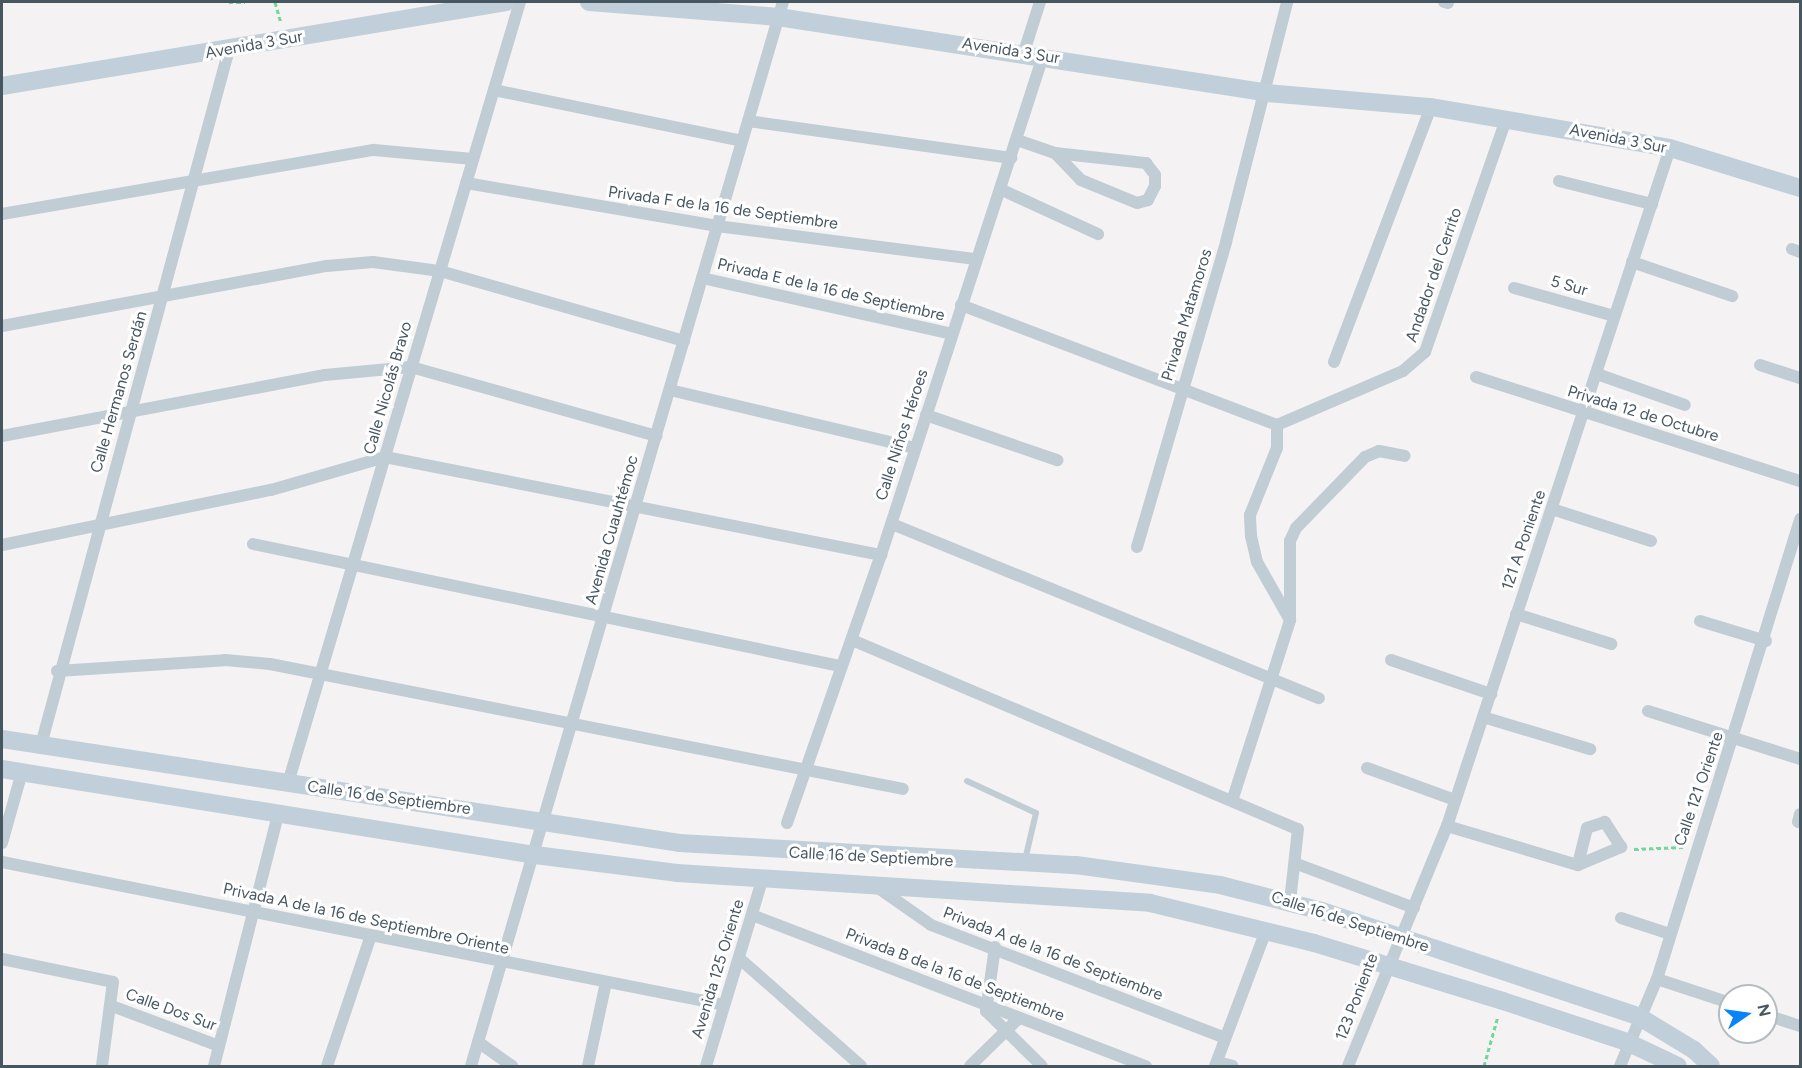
<!DOCTYPE html>
<html>
<head>
<meta charset="utf-8">
<style>
	body { margin:0 }
	#map { position:relative; width:1802px; height:1068px; overflow:hidden; background:#f4f2f2; font-family:Figtree,sans-serif }
	div>[style] { position:absolute }
	.path>* { height:3px; margin-top:-1.5px; transform-origin:0; background:repeating-linear-gradient(90deg,#72d69d 0 4.5px,transparent 0 7.5px) }
	.lane>* { height:6px; margin:-3px; padding:0 3px; transform-origin:3px; border-radius:3px; background:#c1cdd4 }
	.street>* { height:12px; margin:-6px; padding:0 6px; transform-origin:6px; border-radius:6px; background:#c1cdd4 }
	.secondary>* { height:18px; margin:-9px; padding:0 9px; transform-origin:9px; border-radius:9px; background:#c1cfda }
	span { translate:-50% -50%; white-space:nowrap; text-align:center; line-height:1.15; -webkit-text-stroke:6px #fff; paint-order:stroke }
	.street-label { font-size:16px; color:#475762 }
	.frame { position:absolute; inset:0; border:3px solid #475762; pointer-events:none }
	.north { position:absolute; left:1718px; top:984px; width:60px; height:60px; box-sizing:border-box; background:#fff; border:2px solid #b5bcc0; border-radius:50%; rotate:77deg; font-size:16px; font-weight:700; line-height:24px; text-align:center; color:#475762 }
	.north::after { content:''; display:block; margin:auto; width:21px; height:27px; background:#0883f8; clip-path:polygon(50% 0,100% 100%,50% 72%,0 100%) }
</style>
</head>
<body>
<div id="map">
	<div class="path">
		<div style="left:229px;top:2px;width:16px"></div>
		<div style="left:275px;top:2px;width:22px;rotate:74deg"></div>
		<div style="left:1634px;top:849px;width:50px;rotate:-2.3deg"></div>
		<div style="left:1484px;top:1066px;width:52px;rotate:-74.4deg"></div>
	</div>
	<div class="lane">
		<div style="left:967px;top:781px;width:76px;rotate:24.9deg"></div>
		<div style="left:1036px;top:813px;width:48px;rotate:103.2deg"></div>
	</div>
	<div class="street">
		<div style="left:1444px;top:2px;width:4px;rotate:14deg"></div>
		<div style="left:1024px;top:52px;width:52px;rotate:-72.3deg"></div>
		<div style="left:494px;top:90px;width:253px;rotate:11.6deg"></div>
		<div style="left:748px;top:121px;width:266px;rotate:8deg"></div>
		<div style="left:1017px;top:140px;width:40px;rotate:18.9deg"></div>
		<div style="left:1055px;top:153px;width:92px;rotate:6.3deg"></div>
		<div style="left:1146px;top:163px;width:15px;rotate:53deg"></div>
		<div style="left:1155px;top:175px;width:11px;rotate:90deg"></div>
		<div style="left:1155px;top:186px;width:16px;rotate:117deg"></div>
		<div style="left:1148px;top:200px;width:11px;rotate:165deg"></div>
		<div style="left:1137px;top:203px;width:61px;rotate:-157.7deg"></div>
		<div style="left:1081px;top:180px;width:37px;rotate:-134deg"></div>
		<div style="left:1559px;top:181px;width:96px;rotate:13.9deg"></div>
		<div style="left:466px;top:183px;width:255px;rotate:9.7deg"></div>
		<div style="left:717px;top:226px;width:261px;rotate:7.3deg"></div>
		<div style="left:1000px;top:189px;width:108px;rotate:24.7deg"></div>
		<div style="left:2px;top:214px;width:377px;rotate:-9.8deg"></div>
		<div style="left:374px;top:150px;width:99px;rotate:5.2deg"></div>
		<div style="left:1792px;top:249px;width:9px;rotate:21deg"></div>
		<div style="left:1632px;top:262px;width:106px;rotate:18.8deg"></div>
		<div style="left:702px;top:278px;width:256px;rotate:12.6deg"></div>
		<div style="left:1514px;top:288px;width:104px;rotate:15.6deg"></div>
		<div style="left:961px;top:305px;width:338px;rotate:20.8deg"></div>
		<div style="left:2px;top:326px;width:330px;rotate:-10.5deg"></div>
		<div style="left:327px;top:266px;width:46px;rotate:-5deg"></div>
		<div style="left:373px;top:262px;width:68px;rotate:7.7deg"></div>
		<div style="left:440px;top:271px;width:254px;rotate:16deg"></div>
		<div style="left:1334px;top:362px;width:273px;rotate:-69.2deg"></div>
		<div style="left:1760px;top:365px;width:42px;rotate:18deg"></div>
		<div style="left:1597px;top:374px;width:93px;rotate:19.4deg"></div>
		<div style="left:1476px;top:377px;width:340px;rotate:17.8deg"></div>
		<div style="left:670px;top:390px;width:252px;rotate:13.3deg"></div>
		<div style="left:926px;top:415px;width:139px;rotate:19deg"></div>
		<div style="left:2px;top:436px;width:329px;rotate:-10.7deg"></div>
		<div style="left:325px;top:375px;width:86px;rotate:-5.3deg"></div>
		<div style="left:411px;top:367px;width:255px;rotate:15.7deg"></div>
		<div style="left:1552px;top:509px;width:104px;rotate:17.9deg"></div>
		<div style="left:892px;top:524px;width:461px;rotate:22.2deg"></div>
		<div style="left:253px;top:544px;width:600px;rotate:11.74deg"></div>
		<div style="left:2px;top:545px;width:275px;rotate:-11.6deg"></div>
		<div style="left:271px;top:490px;width:119px;rotate:-16.1deg"></div>
		<div style="left:385px;top:457px;width:506px;rotate:11.18deg"></div>
		<div style="left:1137px;top:547px;width:318px;rotate:-73.7deg"></div>
		<div style="left:1226px;top:242px;width:248px;rotate:-75.7deg"></div>
		<div style="left:1516px;top:614px;width:100px;rotate:17.5deg"></div>
		<div style="left:1290px;top:620px;width:67px;rotate:-119.6deg"></div>
		<div style="left:1257px;top:562px;width:27px;rotate:-103deg"></div>
		<div style="left:1251px;top:536px;width:21px;rotate:-93deg"></div>
		<div style="left:1250px;top:515px;width:72px;rotate:-68.1deg"></div>
		<div style="left:1277px;top:448px;width:23px;rotate:-90deg"></div>
		<div style="left:1277px;top:425px;width:137px;rotate:-23.2deg"></div>
		<div style="left:1403px;top:371px;width:29px;rotate:-41deg"></div>
		<div style="left:1425px;top:352px;width:247px;rotate:-70.8deg"></div>
		<div style="left:1700px;top:621px;width:69px;rotate:16.9deg"></div>
		<div style="left:852px;top:640px;width:484px;rotate:23deg"></div>
		<div style="left:1298px;top:829px;width:72px;rotate:96.3deg"></div>
		<div style="left:1391px;top:660px;width:106px;rotate:18.8deg"></div>
		<div style="left:57px;top:671px;width:168px;rotate:-3.7deg"></div>
		<div style="left:225px;top:660px;width:45px;rotate:5.1deg"></div>
		<div style="left:270px;top:664px;width:645px;rotate:11.17deg"></div>
		<div style="left:1648px;top:711px;width:159px;rotate:17.5deg"></div>
		<div style="left:1483px;top:717px;width:112px;rotate:16.7deg"></div>
		<div style="left:41px;top:745px;width:721px;rotate:-74.88deg"></div>
		<div style="left:1367px;top:768px;width:94px;rotate:20deg"></div>
		<div style="left:288px;top:783px;width:815px;rotate:-73.46deg"></div>
		<div style="left:1233px;top:798px;width:187px;rotate:-72.2deg"></div>
		<div style="left:1290px;top:620px;width:79px;rotate:-90deg"></div>
		<div style="left:1290px;top:541px;width:14px;rotate:-65deg"></div>
		<div style="left:1296px;top:528px;width:99px;rotate:-45.8deg"></div>
		<div style="left:1365px;top:457px;width:15px;rotate:-23deg"></div>
		<div style="left:1379px;top:451px;width:26px;rotate:11deg"></div>
		<div style="left:1798px;top:822px;width:8px;rotate:-76deg"></div>
		<div style="left:787px;top:823px;width:284px;rotate:-70.7deg"></div>
		<div style="left:881px;top:555px;width:525px;rotate:-72.01deg"></div>
		<div style="left:1447px;top:826px;width:137px;rotate:16.6deg"></div>
		<div style="left:1578px;top:865px;width:47px;rotate:-22.7deg"></div>
		<div style="left:1621px;top:847px;width:30px;rotate:-123deg"></div>
		<div style="left:1605px;top:822px;width:19px;rotate:162deg"></div>
		<div style="left:1587px;top:828px;width:38px;rotate:104deg"></div>
		<div style="left:2px;top:843px;width:74px;rotate:-74.3deg"></div>
		<div style="left:2px;top:862px;width:736px;rotate:11.2deg"></div>
		<div style="left:1297px;top:864px;width:125px;rotate:20.6deg"></div>
		<div style="left:877px;top:887px;width:66px;rotate:35.1deg"></div>
		<div style="left:931px;top:925px;width:315px;rotate:21deg"></div>
		<div style="left:752px;top:915px;width:422px;rotate:21deg"></div>
		<div style="left:1621px;top:918px;width:52px;rotate:18.1deg"></div>
		<div style="left:995px;top:947px;width:65px;rotate:98deg"></div>
		<div style="left:986px;top:1011px;width:78px;rotate:44.5deg"></div>
		<div style="left:739px;top:958px;width:163px;rotate:41.5deg"></div>
		<div style="left:2px;top:959px;width:113px;rotate:11.7deg"></div>
		<div style="left:113px;top:982px;width:85px;rotate:97.5deg"></div>
		<div style="left:1657px;top:979px;width:77px;rotate:18.2deg"></div>
		<div style="left:112px;top:1006px;width:114px;rotate:20.5deg"></div>
		<div style="left:1766px;top:1015px;width:36px;rotate:18deg"></div>
		<div style="left:478px;top:1042px;width:42px;rotate:35.2deg"></div>
		<div style="left:1217px;top:1062px;width:16px;rotate:14deg"></div>
		<div style="left:214px;top:1066px;width:260px;rotate:-75.7deg"></div>
		<div style="left:327px;top:1066px;width:135px;rotate:-71.4deg"></div>
		<div style="left:471px;top:1066px;width:1109px;rotate:-73.66deg"></div>
		<div style="left:588px;top:1066px;width:86px;rotate:-77.9deg"></div>
		<div style="left:706px;top:1066px;width:194px;rotate:-73.2deg"></div>
		<div style="left:970px;top:1066px;width:69px;rotate:-44.4deg"></div>
		<div style="left:1215px;top:1066px;width:145px;rotate:-69.4deg"></div>
		<div style="left:1348px;top:1066px;width:260px;rotate:-67.6deg"></div>
		<div style="left:1447px;top:826px;width:714px;rotate:-71.79deg"></div>
		<div style="left:1620px;top:1066px;width:95px;rotate:-67deg"></div>
		<div style="left:1657px;top:979px;width:482px;rotate:-72.7deg"></div>
	</div>
	<div class="secondary">
		<div style="left:589px;top:2px;width:190px;rotate:4.5deg"></div>
		<div style="left:778px;top:17px;width:495px;rotate:8.8deg"></div>
		<div style="left:1267px;top:93px;width:165px;rotate:4.9deg"></div>
		<div style="left:1431px;top:107px;width:242px;rotate:9.7deg"></div>
		<div style="left:1670px;top:148px;width:136px;rotate:17.1deg"></div>
		<div style="left:2px;top:86px;width:511px;rotate:-9.46deg"></div>
		<div style="left:2px;top:739px;width:685px;rotate:8.73deg"></div>
		<div style="left:679px;top:843px;width:398px;rotate:3.2deg"></div>
		<div style="left:1076px;top:865px;width:145px;rotate:7.9deg"></div>
		<div style="left:1220px;top:885px;width:105px;rotate:14.3deg"></div>
		<div style="left:1322px;top:911px;width:333px;rotate:18.4deg"></div>
		<div style="left:1638px;top:1016px;width:66px;rotate:31.3deg"></div>
		<div style="left:1694px;top:1050px;width:23px;rotate:43deg"></div>
		<div style="left:2px;top:769px;width:540px;rotate:9.17deg"></div>
		<div style="left:535px;top:855px;width:143px;rotate:7.2deg"></div>
		<div style="left:677px;top:873px;width:474px;rotate:3.6deg"></div>
		<div style="left:1150px;top:903px;width:169px;rotate:13.7deg"></div>
		<div style="left:1314px;top:943px;width:198px;rotate:17.1deg"></div>
		<div style="left:1503px;top:1001px;width:131px;rotate:18.3deg"></div>
		<div style="left:1627px;top:1042px;width:56px;rotate:25.2deg"></div>
	</div>
	<div class="street-label">
		<span style="left:254px;top:45px;rotate:-10deg">Avenida 3 Sur</span>
		<span style="left:1011px;top:51px;rotate:9deg">Avenida 3 Sur</span>
		<span style="left:1618px;top:139px;rotate:11deg">Avenida 3 Sur</span>
		<span style="left:723px;top:208px;rotate:8deg">Privada F de la 16 de Septiembre</span>
		<span style="left:1434px;top:275px;rotate:-71deg">Andador del Cerrito</span>
		<span style="left:1569px;top:286px;rotate:16deg">5 Sur</span>
		<span style="left:831px;top:290px;rotate:13deg">Privada E de la 16 de Septiembre</span>
		<span style="left:1187px;top:315px;rotate:-73deg">Privada Matamoros</span>
		<span style="left:388px;top:388px;rotate:-74deg">Calle Nicolás Bravo</span>
		<span style="left:119px;top:392px;rotate:-74deg">Calle Hermanos Serdán</span>
		<span style="left:1643px;top:414px;rotate:17deg">Privada 12 de Octubre</span>
		<span style="left:902px;top:435px;rotate:-72deg">Calle Niños Héroes</span>
		<span style="left:612px;top:530px;rotate:-74deg">Avenida Cuauhtémoc</span>
		<span style="left:1524px;top:540px;rotate:-71deg">121 A Poniente</span>
		<span style="left:1699px;top:789px;rotate:-71deg">Calle 121 Oriente</span>
		<span style="left:389px;top:798px;rotate:8deg">Calle 16 de Septiembre</span>
		<span style="left:871px;top:857px;rotate:3deg">Calle 16 de Septiembre</span>
		<span style="left:366px;top:919px;rotate:12deg">Privada A de la 16 de Septiembre Oriente</span>
		<span style="left:1350px;top:922px;rotate:18deg">Calle 16 de Septiembre</span>
		<span style="left:1053px;top:954px;rotate:21deg">Privada A de la 16 de Septiembre</span>
		<span style="left:718px;top:969px;rotate:-73deg">Avenida 125 Oriente</span>
		<span style="left:955px;top:975px;rotate:21deg">Privada B de la 16 de Septiembre</span>
		<span style="left:1357px;top:997px;rotate:-69deg">123 Poniente</span>
		<span style="left:171px;top:1010px;rotate:20deg">Calle Dos Sur</span>
	</div>
	<div class="frame"></div>
	<div class="north">N</div>
</div>
</body>
</html>
